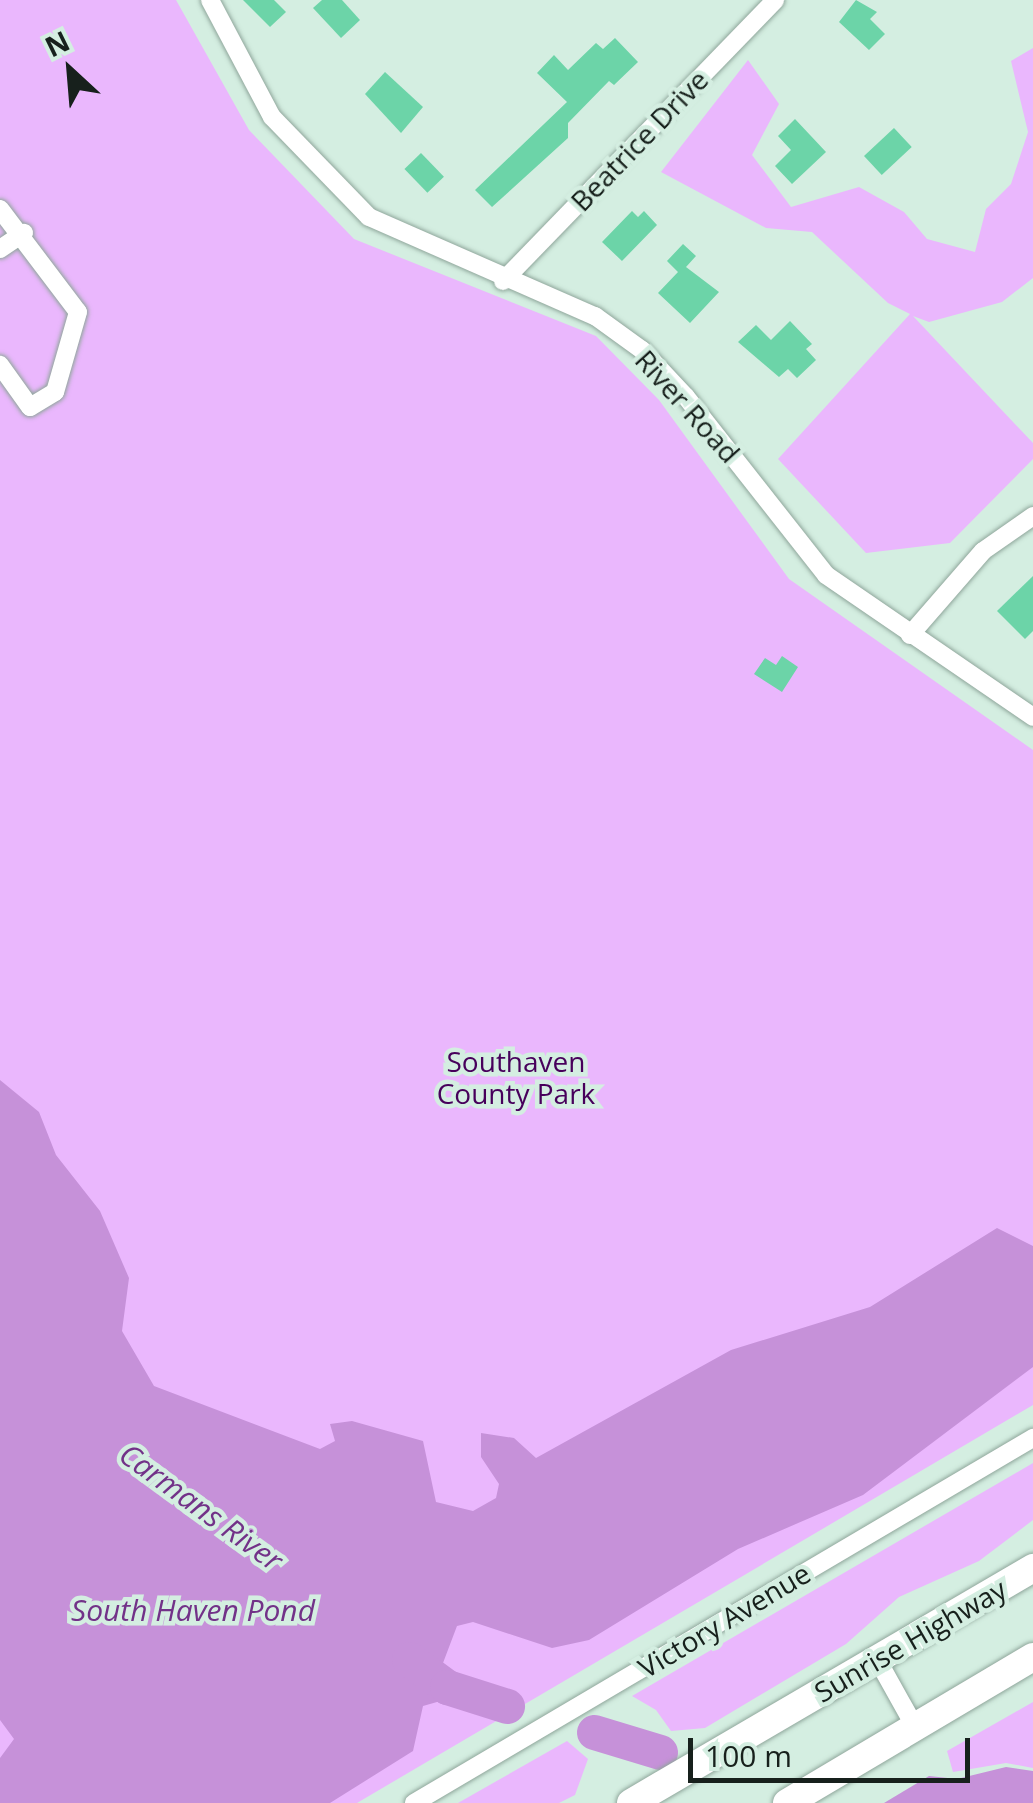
<!DOCTYPE html>
<html>
<head>
<meta charset="utf-8">
<style>
	body { margin:0 }
	#map { position:relative; width:1033px; height:1803px; overflow:hidden; background:#d4eee1; font-family:"Open Sans",sans-serif }
	div>[style] { position:absolute }
	.green>* { inset:0; background:#eab7fd }
	.water>* { inset:0; background:#c691d9 }
	.river>* { height:35px; margin:-17.5px; padding:0 17.5px; transform-origin:17.5px; border-radius:17.5px; background:#c691d9 }
	.building>* { inset:0; background:#6cd4a8; transform-origin:0 0 }
	.roads { filter:drop-shadow(0 0 2px #8fa69b) drop-shadow(0 0 2px #8fa69b) }
	.minor>* { height:18px; margin:-9px; padding:0 9px; transform-origin:9px; border-radius:9px; background:#fff }
	.highway>* { height:28px; margin:-14px; padding:0 14px; transform-origin:14px; border-radius:14px; background:#fff }
	span { translate:-50% -50%; white-space:nowrap; text-align:center; line-height:1.15; -webkit-text-stroke:9px #d4eee1; paint-order:stroke }
	.street-label { font-size:28px; color:#17201c }
	.park-label { font-size:28px; color:#47005b }
	.water-label { font-size:30px; color:#723288; font-style:italic }
	.north { position:absolute; left:20px; top:20px; width:100px; height:100px; -webkit-text-stroke:8px #d4eee1; paint-order:stroke; rotate:334deg; font-size:28px; font-weight:700; line-height:40px; text-align:center; color:#17201c }
	.north::after { content:''; display:block; margin:auto; width:35px; height:45px; background:#17201c; clip-path:polygon(50% 0,100% 100%,50% 72%,0 100%) }
	.scale { position:absolute; left:688px; top:1738px; width:282px; height:45px; box-sizing:border-box; border:5px solid #17201c; border-top:0; padding-left:12px; font-size:30px; line-height:35px; white-space:nowrap; color:#17201c; -webkit-text-stroke:8px #d4eee1; paint-order:stroke }
</style>
</head>
<body>
<div id="map">
	<div class="green">
		<div style="clip-path:polygon(0 0,176px 0,249px 130px,354px 239px,596px 336px,659px 400px,789px 579px,1033px 750px,1033px 1405px,357px 1803px,0 1803px)"></div>
		<div style="clip-path:polygon(1033px 48px,1033px 278px,1002px 302px,929px 322px,913px 316px,1033px 443px,1033px 459px,950px 543px,866px 553px,778px 459px,910px 314px,888px 303px,812px 232px,766px 228px,661px 172px,748px 60px,779px 104px,752px 155px,791px 207px,859px 187px,904px 212px,927px 239px,975px 252px,986px 209px,1011px 184px,1028px 132px,1011px 61px)"></div>
		<div style="clip-path:polygon(1033px 1463px,1033px 1520px,979px 1561px,899px 1597px,846px 1644px,705px 1728px,671px 1731px,656px 1710px,632px 1696px)"></div>
		<div style="clip-path:polygon(1033px 1702px,1033px 1768px,1006px 1763px,953px 1772px,947px 1751px)"></div>
		<div style="clip-path:polygon(567px 1741px,588px 1759px,575px 1795px,559px 1803px,458px 1803px)"></div>
	</div>
	<div class="water">
		<div style="clip-path:polygon(0 1080px,39px 1112px,56px 1155px,100px 1211px,129px 1278px,122px 1331px,154px 1386px,320px 1449px,335px 1441px,330px 1424px,352px 1421px,423px 1441px,436px 1502px,473px 1511px,496px 1498px,499px 1484px,481px 1457px,481px 1433px,514px 1438px,536px 1458px,731px 1350px,870px 1307px,997px 1228px,1033px 1246px,1033px 1367px,863px 1495px,738px 1549px,589px 1640px,552px 1648px,473px 1622px,457px 1626px,443px 1663px,451px 1673px,444px 1700px,423px 1706px,413px 1751px,330px 1803px,0 1803px,0 1758px,14px 1739px,0 1720px)"></div>
		<div style="clip-path:polygon(1006px 1767px,1033px 1771px,1033px 1803px,884px 1803px,929px 1776px,957px 1779px)"></div>
	</div>
	<div class="river">
		<div style="left:409px;top:1659px;width:47px;rotate:36.4deg"></div>
		<div style="left:447px;top:1687px;width:63px;rotate:17.6deg"></div>
		<div style="left:594px;top:1732px;width:69px;rotate:16.9deg"></div>
	</div>
	<div class="building">
		<div style="clip-path:polygon(243px 0,274px 0,286px 12px,270px 27px)"></div>
		<div style="clip-path:polygon(322px 0,342px 0,360px 20px,341px 38px,313px 8px)"></div>
		<div style="clip-path:polygon(856px 0,877px 12px,870px 19px,885px 34px,869px 50px,839px 22px)"></div>
		<div style="clip-path:polygon(615px 38px,638px 62px,614px 85px,609px 81px,568px 123px,568px 138px,492px 207px,475px 190px,567px 102px,537px 73px,554px 55px,568px 70px,596px 43px,603px 49px)"></div>
		<div style="clip-path:polygon(385px 72px,423px 107px,401px 133px,365px 94px)"></div>
		<div style="clip-path:polygon(795px 119px,826px 152px,792px 184px,775px 166px,791px 150px,778px 136px)"></div>
		<div style="left:894px;top:128px;width:26px;height:41px;rotate:47deg"></div>
		<div style="left:421px;top:153px;width:33px;height:23px;rotate:46deg"></div>
		<div style="clip-path:polygon(632px 211px,638px 217px,644px 211px,657px 225px,622px 261px,602px 242px)"></div>
		<div style="clip-path:polygon(683px 244px,696px 256px,686px 267px,719px 292px,690px 323px,658px 293px,678px 272px,667px 261px)"></div>
		<div style="clip-path:polygon(790px 321px,812px 344px,806px 349px,816px 360px,797px 378px,788px 369px,779px 377px,738px 342px,756px 325px,771px 340px)"></div>
		<div style="clip-path:polygon(1033px 576px,1033px 631px,1025px 639px,997px 611px)"></div>
		<div style="clip-path:polygon(782px 656px,798px 667px,782px 692px,754px 674px,765px 658px,776px 665px)"></div>
	</div>
	<div class="roads">
		<div class="minor">
			<div style="left:210px;top:0;width:132px;rotate:62.1deg"></div>
			<div style="left:272px;top:117px;width:139px;rotate:45.9deg"></div>
			<div style="left:369px;top:217px;width:247px;rotate:23.7deg"></div>
			<div style="left:595px;top:316px;width:58px;rotate:35.9deg"></div>
			<div style="left:642px;top:350px;width:64px;rotate:46.9deg"></div>
			<div style="left:686px;top:397px;width:226px;rotate:51.8deg"></div>
			<div style="left:826px;top:575px;width:251px;rotate:34.4deg"></div>
			<div style="left:0;top:209px;width:129px;rotate:52.9deg"></div>
			<div style="left:78px;top:312px;width:83px;rotate:106deg"></div>
			<div style="left:55px;top:392px;width:29px;rotate:149deg"></div>
			<div style="left:30px;top:407px;width:52px;rotate:-125.5deg"></div>
			<div style="left:0;top:249px;width:29px;rotate:-34deg"></div>
			<div style="left:503px;top:281px;width:391px;rotate:-45.9deg"></div>
			<div style="left:910px;top:635px;width:111px;rotate:-49deg"></div>
			<div style="left:983px;top:551px;width:61px;rotate:-35deg"></div>
			<div style="left:877px;top:1659px;width:78px;rotate:60.8deg"></div>
			<div style="left:414px;top:1803px;width:719px;rotate:-30.53deg"></div>
		</div>
		<div class="highway">
			<div style="left:631px;top:1803px;width:466px;rotate:-30.3deg"></div>
			<div style="left:787px;top:1803px;width:286px;rotate:-30.7deg"></div>
		</div>
	</div>
	<div class="street-label">
		<span style="left:639px;top:140px;rotate:-46deg">Beatrice Drive</span>
		<span style="left:688px;top:406px;rotate:48deg">River Road</span>
		<span style="left:724px;top:1620px;rotate:-31deg">Victory Avenue</span>
		<span style="left:910px;top:1640px;rotate:-30deg">Sunrise Highway</span>
	</div>
	<div class="park-label">
		<span style="left:516px;top:1077px">Southaven<br>County Park</span>
	</div>
	<div class="water-label">
		<span style="left:201px;top:1507px;rotate:36deg">Carmans River</span>
		<span style="left:193px;top:1610px">South Haven Pond</span>
	</div>
	<div class="north">N</div>
	<div class="scale">100 m</div>
</div>
</body>
</html>
